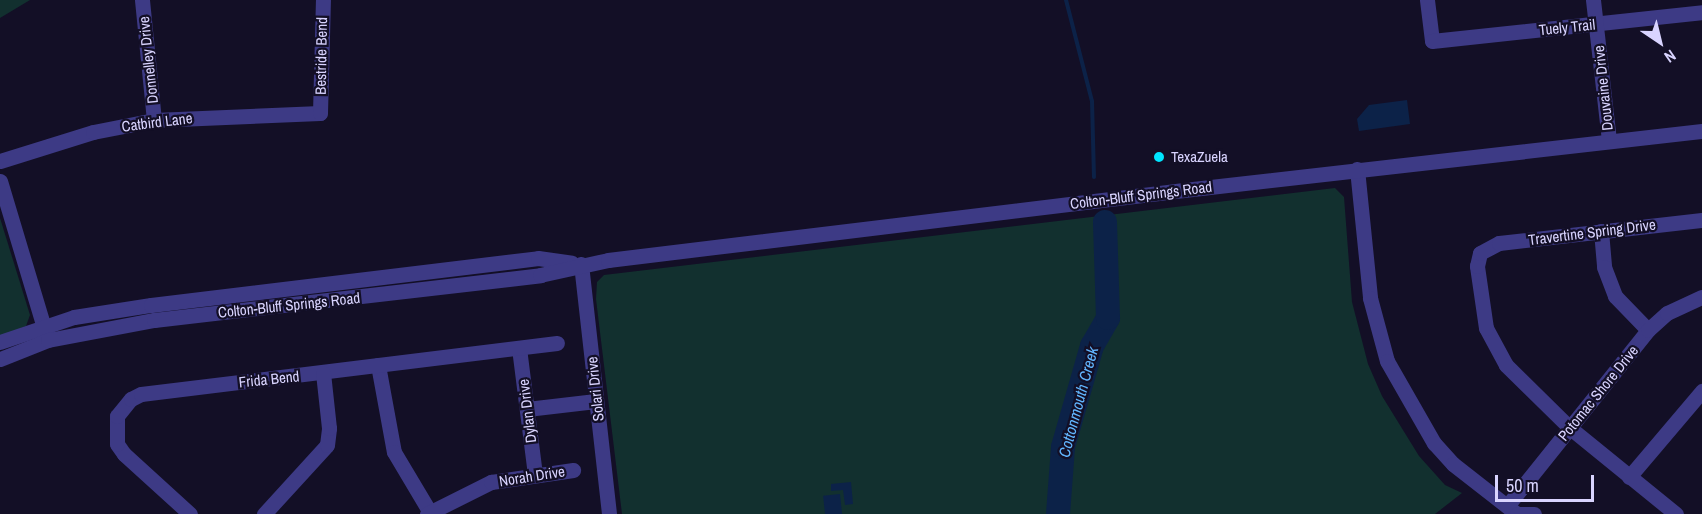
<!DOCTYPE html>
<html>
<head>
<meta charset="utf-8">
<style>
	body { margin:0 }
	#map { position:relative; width:1702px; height:514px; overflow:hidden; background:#130f26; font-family:"Archivo Narrow",sans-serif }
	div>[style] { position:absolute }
	.green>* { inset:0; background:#12302f }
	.water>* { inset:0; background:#0c2248; transform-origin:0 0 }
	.stream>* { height:4px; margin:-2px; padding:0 2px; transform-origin:2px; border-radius:2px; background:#0c2248 }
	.river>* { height:24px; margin:-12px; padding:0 12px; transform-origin:12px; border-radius:12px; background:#0c2248 }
	.minor>* { height:15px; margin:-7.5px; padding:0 7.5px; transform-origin:7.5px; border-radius:7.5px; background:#3d3a85 }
	.dots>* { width:16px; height:16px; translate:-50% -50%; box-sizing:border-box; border:3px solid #130f26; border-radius:50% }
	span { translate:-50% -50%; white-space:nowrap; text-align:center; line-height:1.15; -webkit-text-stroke:4.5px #130f26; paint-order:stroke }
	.street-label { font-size:15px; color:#d9d4ff }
	.poi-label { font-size:15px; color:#d9d4ff }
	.left { translate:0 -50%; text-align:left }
	.water-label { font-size:16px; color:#62b6ff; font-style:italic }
	.north { position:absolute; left:1630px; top:12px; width:60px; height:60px; -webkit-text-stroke:4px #130f26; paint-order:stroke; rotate:145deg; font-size:16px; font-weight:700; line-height:24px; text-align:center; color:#d9d4ff }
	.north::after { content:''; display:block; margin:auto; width:21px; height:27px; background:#d9d4ff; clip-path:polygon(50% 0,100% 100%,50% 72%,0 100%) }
	.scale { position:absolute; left:1495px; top:475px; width:99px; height:27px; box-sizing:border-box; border:3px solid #d9d4ff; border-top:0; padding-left:8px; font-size:18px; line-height:21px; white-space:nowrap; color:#d9d4ff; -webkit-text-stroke:4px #130f26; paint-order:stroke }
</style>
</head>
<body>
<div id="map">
	<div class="green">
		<div style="clip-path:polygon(0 0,30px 0,0 18px)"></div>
		<div style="clip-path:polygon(1335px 188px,1344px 197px,1352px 302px,1368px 364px,1382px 396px,1419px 456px,1445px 485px,1462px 493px,1435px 514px,622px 514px,596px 299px,597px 282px,604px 275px)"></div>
		<div style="clip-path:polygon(0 218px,30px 315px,26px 326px,0 337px)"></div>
	</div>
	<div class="water">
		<div style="clip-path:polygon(1407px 100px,1410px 124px,1359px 131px,1357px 119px,1369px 105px)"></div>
		<div style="clip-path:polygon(851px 482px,853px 504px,845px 505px,843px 490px,831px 491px,831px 484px)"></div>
		<div style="left:840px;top:494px;width:20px;height:17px;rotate:84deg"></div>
	</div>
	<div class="stream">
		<div style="left:1066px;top:0;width:104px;rotate:75.6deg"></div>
		<div style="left:1092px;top:101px;width:76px;rotate:88.5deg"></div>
	</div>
	<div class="river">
		<div style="left:1058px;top:514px;width:67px;rotate:-85.7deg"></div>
		<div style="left:1063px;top:447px;width:105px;rotate:-74deg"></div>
		<div style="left:1092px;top:346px;width:32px;rotate:-60deg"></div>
		<div style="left:1108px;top:318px;width:96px;rotate:-91.8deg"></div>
	</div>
	<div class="minor">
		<div style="left:142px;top:0;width:121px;rotate:84.3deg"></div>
		<div style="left:1427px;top:0;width:41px;rotate:83deg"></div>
		<div style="left:1432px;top:41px;width:272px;rotate:-6.1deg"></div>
		<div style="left:1593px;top:0;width:142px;rotate:83.5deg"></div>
		<div style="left:0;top:161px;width:97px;rotate:-17.3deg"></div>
		<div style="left:93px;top:132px;width:62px;rotate:-11.1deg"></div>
		<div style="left:154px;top:120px;width:166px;rotate:-2.4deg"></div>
		<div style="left:320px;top:113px;width:113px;rotate:-88.5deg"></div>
		<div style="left:1357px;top:169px;width:130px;rotate:84.2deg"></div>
		<div style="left:1370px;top:298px;width:65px;rotate:74.9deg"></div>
		<div style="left:1387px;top:361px;width:95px;rotate:60.2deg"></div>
		<div style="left:1434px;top:443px;width:28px;rotate:48deg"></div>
		<div style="left:1453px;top:464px;width:81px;rotate:38deg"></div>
		<div style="left:0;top:181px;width:160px;rotate:73.3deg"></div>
		<div style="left:1601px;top:231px;width:36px;rotate:85deg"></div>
		<div style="left:1604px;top:267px;width:31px;rotate:69deg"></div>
		<div style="left:1615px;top:296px;width:47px;rotate:45.9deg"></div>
		<div style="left:581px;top:264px;width:252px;rotate:83.6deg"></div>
		<div style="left:0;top:342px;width:78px;rotate:-18.7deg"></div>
		<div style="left:74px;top:317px;width:78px;rotate:-8.9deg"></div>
		<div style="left:151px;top:305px;width:390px;rotate:-6.9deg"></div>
		<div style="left:538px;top:258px;width:34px;rotate:8deg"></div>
		<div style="left:519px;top:348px;width:127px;rotate:82.8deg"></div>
		<div style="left:0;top:359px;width:52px;rotate:-21.6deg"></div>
		<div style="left:48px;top:340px;width:108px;rotate:-10.7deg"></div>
		<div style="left:154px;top:320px;width:389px;rotate:-6.6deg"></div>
		<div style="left:540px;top:275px;width:70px;rotate:-12.4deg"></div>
		<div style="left:608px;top:260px;width:580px;rotate:-6.93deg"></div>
		<div style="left:1184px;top:190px;width:521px;rotate:-6.5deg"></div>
		<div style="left:378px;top:365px;width:88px;rotate:79.6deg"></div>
		<div style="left:394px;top:452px;width:72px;rotate:59.2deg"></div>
		<div style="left:527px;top:409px;width:69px;rotate:-6.6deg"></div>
		<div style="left:1629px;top:477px;width:113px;rotate:-49.7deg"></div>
		<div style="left:1507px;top:506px;width:226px;rotate:-51.3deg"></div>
		<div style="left:1648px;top:330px;width:25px;rotate:-42deg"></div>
		<div style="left:1667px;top:313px;width:38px;rotate:-25deg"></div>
		<div style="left:190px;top:514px;width:89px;rotate:-137.7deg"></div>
		<div style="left:124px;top:454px;width:12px;rotate:-125deg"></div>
		<div style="left:117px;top:444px;width:28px;rotate:-90deg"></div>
		<div style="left:117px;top:416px;width:22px;rotate:-51deg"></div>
		<div style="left:131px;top:399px;width:11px;rotate:-27deg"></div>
		<div style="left:141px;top:394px;width:419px;rotate:-7deg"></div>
		<div style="left:264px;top:514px;width:93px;rotate:-47.6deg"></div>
		<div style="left:327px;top:445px;width:17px;rotate:-83deg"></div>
		<div style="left:329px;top:428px;width:55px;rotate:-96.2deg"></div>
		<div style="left:427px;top:514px;width:72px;rotate:-26.6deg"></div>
		<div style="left:491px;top:482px;width:83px;rotate:-8.3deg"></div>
		<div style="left:1517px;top:514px;width:17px"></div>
		<div style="left:1676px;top:514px;width:136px;rotate:-140.9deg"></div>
		<div style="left:1570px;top:428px;width:90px;rotate:-135.5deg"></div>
		<div style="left:1506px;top:365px;width:42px;rotate:-118.4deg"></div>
		<div style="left:1486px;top:328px;width:63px;rotate:-98.3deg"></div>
		<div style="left:1477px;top:266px;width:13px;rotate:-77deg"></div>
		<div style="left:1480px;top:253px;width:21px;rotate:-28deg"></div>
		<div style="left:1499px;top:243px;width:204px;rotate:-6.5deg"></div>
	</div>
	<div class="dots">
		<div style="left:1159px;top:157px;background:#00e5ff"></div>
	</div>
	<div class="street-label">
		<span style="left:1567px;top:27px;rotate:-6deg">Tuely Trail</span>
		<span style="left:321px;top:56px;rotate:-89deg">Bestride Bend</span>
		<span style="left:148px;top:60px;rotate:-96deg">Donnelley Drive</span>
		<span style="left:1603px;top:88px;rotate:-96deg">Douvaine Drive</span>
		<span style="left:157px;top:122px;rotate:-7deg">Catbird Lane</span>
		<span style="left:1141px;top:195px;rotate:-7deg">Colton-Bluff Springs Road</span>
		<span style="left:1592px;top:232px;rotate:-7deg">Travertine Spring Drive</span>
		<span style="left:289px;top:305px;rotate:-6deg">Colton-Bluff Springs Road</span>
		<span style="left:269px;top:379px;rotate:-6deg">Frida Bend</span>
		<span style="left:595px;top:389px;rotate:-96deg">Solari Drive</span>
		<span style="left:1598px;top:393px;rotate:-51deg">Potomac Shore Drive</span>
		<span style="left:527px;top:411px;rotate:-97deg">Dylan Drive</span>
		<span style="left:532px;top:476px;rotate:-9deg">Norah Drive</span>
	</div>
	<div class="poi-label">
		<span class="left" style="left:1171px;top:157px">TexaZuela</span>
	</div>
	<div class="water-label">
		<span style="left:1078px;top:402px;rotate:-75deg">Cottonmouth Creek</span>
	</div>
	<div class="north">N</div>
	<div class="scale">50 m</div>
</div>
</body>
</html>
